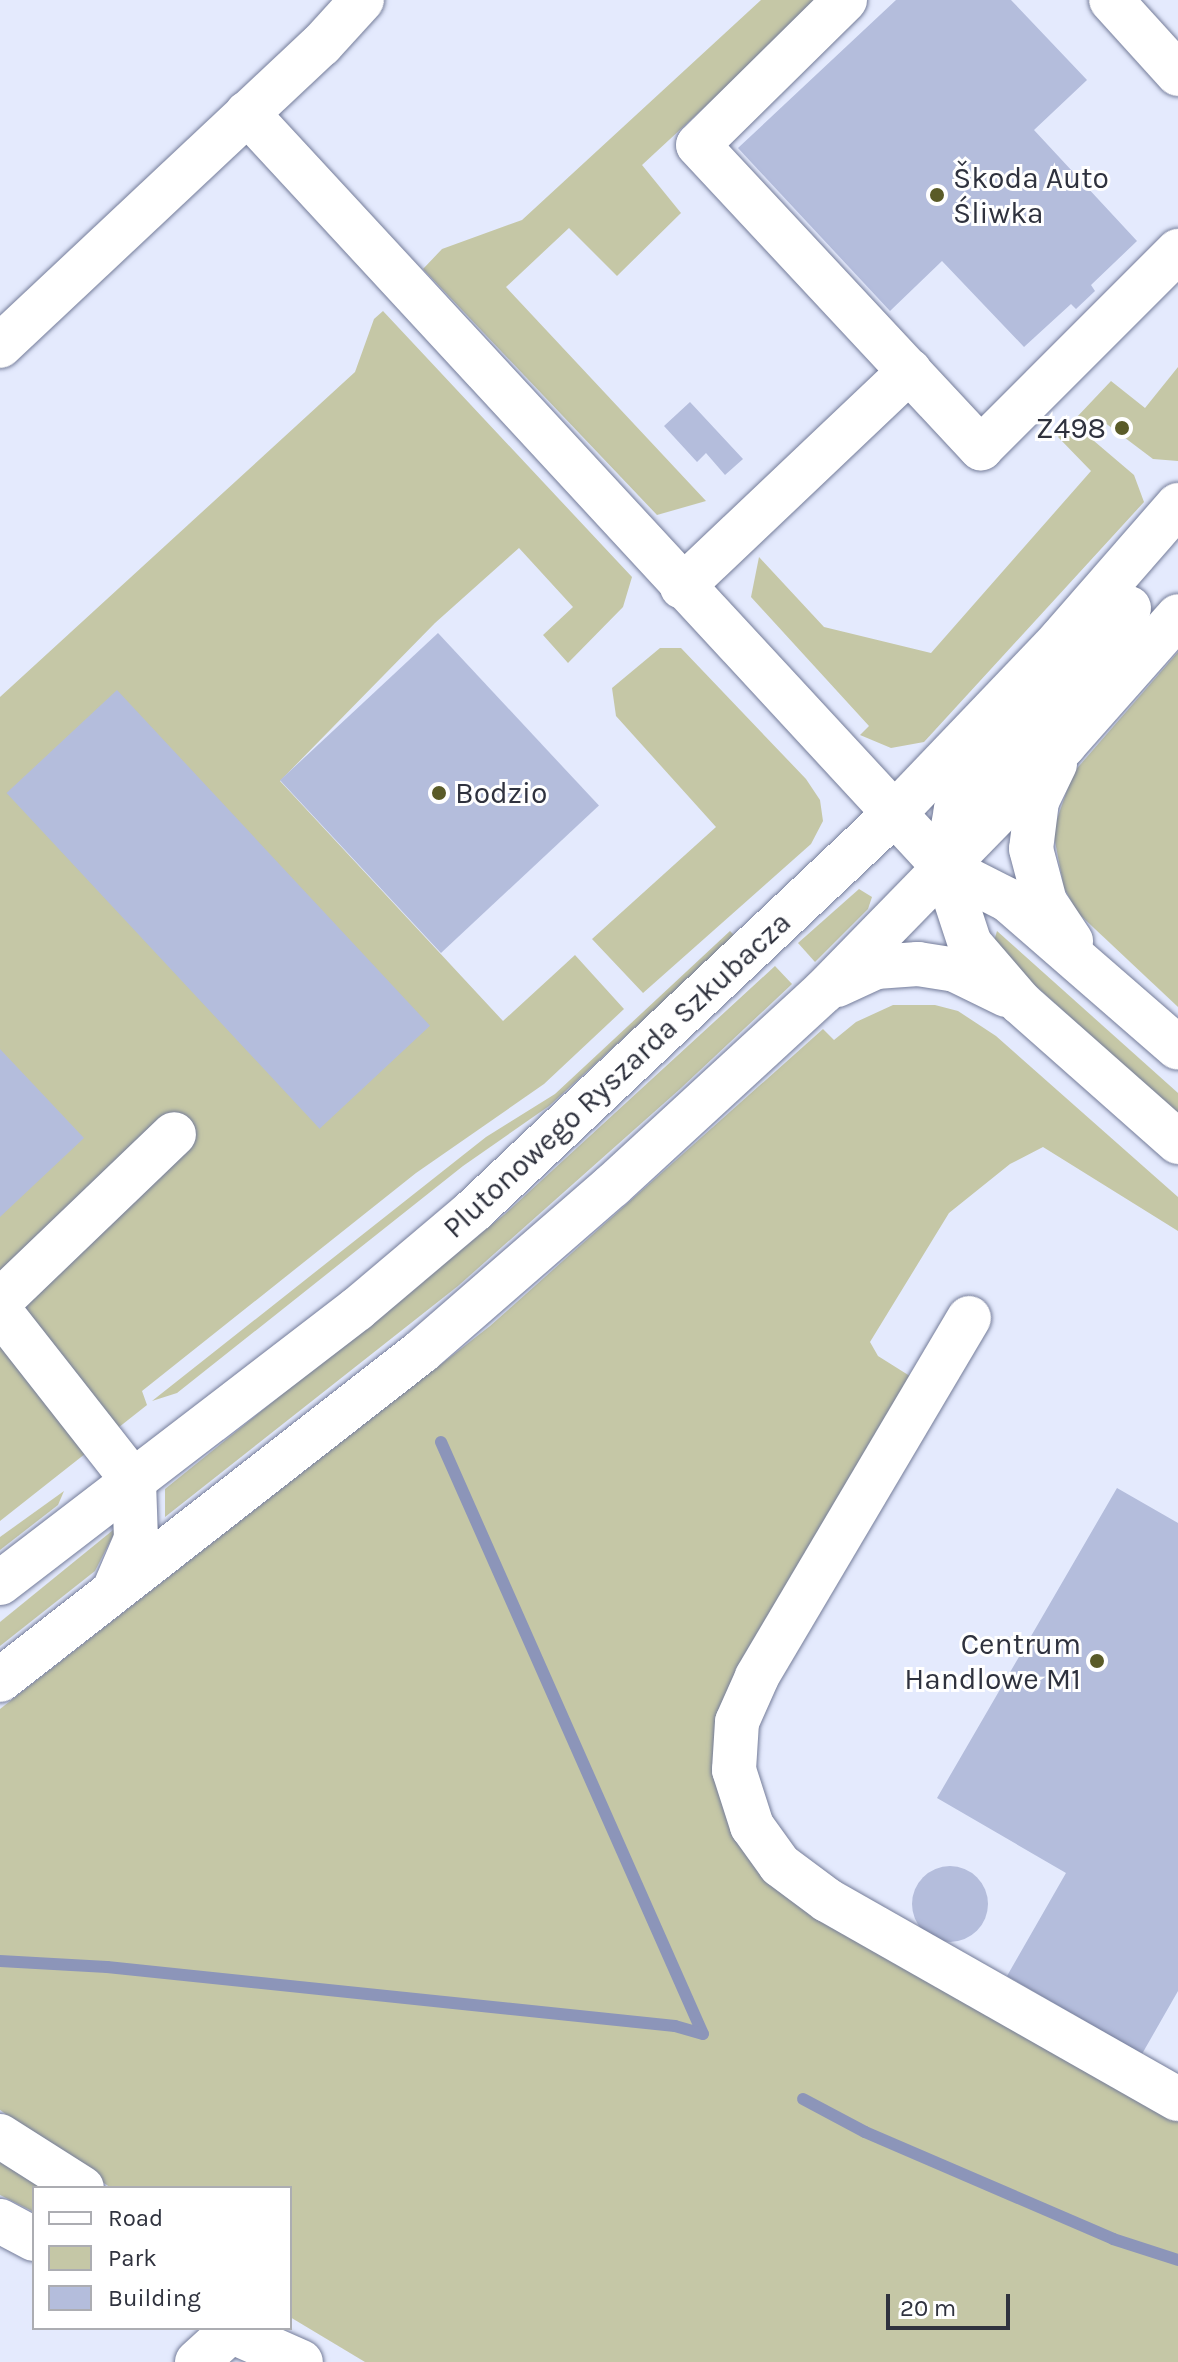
<!DOCTYPE html>
<html>
<head>
<meta charset="utf-8">
<style>
	body { margin:0 }
	#map { position:relative; width:1178px; height:2362px; overflow:hidden; background:#e4eafd; font-family:Karla,sans-serif }
	div>[style] { position:absolute }
	.green>* { inset:0; background:#c5c7a6 }
	.stream>* { height:12px; margin:-6px; padding:0 6px; transform-origin:6px; border-radius:6px; background:#8c95b9 }
	.building>* { inset:0; background:#b4bddc; transform-origin:0 0 }
	.round { border-radius:50% }
	.roads { filter:drop-shadow(0 0 2px #747c99) drop-shadow(0 0 2px #747c99) }
	.minor>* { height:44px; margin:-22px; padding:0 22px; transform-origin:22px; border-radius:22px; background:#fff }
	.dots>* { width:22px; height:22px; translate:-50% -50%; box-sizing:border-box; border:4px solid #fff; border-radius:50% }
	span { translate:-50% -50%; white-space:nowrap; text-align:center; line-height:1.15; -webkit-text-stroke:6px #fff; paint-order:stroke }
	.poi-label { font-size:30px; color:#2f323e }
	.left { translate:0 -50%; text-align:left }
	.right { translate:-100% -50%; text-align:right }
	.street-label { font-size:30px; color:#2f323e }
	.legend { position:absolute; left:32px; top:2186px; width:260px; height:144px; box-sizing:border-box; background:#fff; border:2px solid #acadb2; margin:0; padding:10px 14px; list-style:none; font-size:24px; color:#2f323e }
	.legend li { display:flex; align-items:center; gap:16px; height:40px }
	.legend b { width:40px; border:2px solid #acadb2 }
	.scale { position:absolute; left:886px; top:2294px; width:124px; height:36px; box-sizing:border-box; border:4px solid #2f323e; border-top:0; padding-left:10px; font-size:24px; line-height:28px; white-space:nowrap; color:#2f323e; -webkit-text-stroke:6px #fff; paint-order:stroke }
</style>
</head>
<body>
<div id="map">
	<div class="green">
		<div style="clip-path:polygon(761px 0,820px 0,642px 165px,681px 213px,617px 276px,569px 228px,506px 287px,706px 501px,657px 515px,423px 269px,442px 249px,522px 220px)"></div>
		<div style="clip-path:polygon(383px 311px,632px 577px,623px 607px,568px 663px,543px 635px,573px 607px,519px 548px,435px 623px,280px 781px,503px 1021px,575px 955px,624px 1009px,544px 1084px,416px 1173px,142px 1391px,147px 1405px,0 1521px,0 697px,355px 372px,374px 319px)"></div>
		<div style="clip-path:polygon(1178px 367px,1178px 461px,1153px 459px,1100px 419px,1087px 435px,1134px 475px,1144px 502px,924px 742px,891px 748px,860px 735px,869px 726px,751px 597px,759px 557px,824px 627px,931px 653px,1091px 471px,1058px 437px,1111px 381px,1145px 408px)"></div>
		<div style="clip-path:polygon(660px 648px,681px 648px,806px 779px,820px 800px,823px 821px,811px 844px,643px 993px,592px 939px,716px 827px,616px 716px,612px 688px)"></div>
		<div style="clip-path:polygon(1178px 652px,1178px 1007px,1078px 913px,1064px 888px,1053px 831px,1073px 773px)"></div>
		<div style="clip-path:polygon(859px 889px,872px 897px,868px 909px,815px 962px,798px 943px)"></div>
		<div style="clip-path:polygon(730px 931px,735px 936px,549px 1106px,463px 1166px,177px 1393px,152px 1401px,486px 1137px,555px 1094px)"></div>
		<div style="clip-path:polygon(997px 931px,1178px 1093px,1178px 1115px,1004px 957px,994px 941px)"></div>
		<div style="clip-path:polygon(775px 966px,792px 984px,680px 1089px,458px 1286px,165px 1517px,165px 1489px,505px 1214px)"></div>
		<div style="clip-path:polygon(893px 1005px,935px 1005px,958px 1011px,996px 1036px,1178px 1197px,1178px 1231px,1043px 1147px,1010px 1164px,949px 1213px,870px 1342px,878px 1356px,913px 1378px,746px 1664px,725px 1807px,986px 2010px,1178px 2122px,1178px 2362px,365px 2362px,290px 2317px,290px 2188px,111px 2188px,0 2110px,0 1709px,490px 1326px,823px 1029px,834px 1040px,856px 1022px)"></div>
		<div style="clip-path:polygon(64px 1491px,58px 1505px,0 1550px,0 1537px)"></div>
		<div style="clip-path:polygon(118px 1526px,95px 1571px,0 1646px,0 1622px)"></div>
		<div style="clip-path:polygon(0 2162px,42px 2188px,34px 2188px,34px 2212px,0 2195px)"></div>
	</div>
	<div class="stream">
		<div style="left:441px;top:1442px;width:647px;rotate:66.13deg"></div>
		<div style="left:0;top:1961px;width:107px;rotate:3.2deg"></div>
		<div style="left:107px;top:1967px;width:571px;rotate:5.93deg"></div>
		<div style="left:675px;top:2026px;width:29px;rotate:16deg"></div>
		<div style="left:803px;top:2099px;width:70px;rotate:28deg"></div>
		<div style="left:865px;top:2132px;width:270px;rotate:23.3deg"></div>
		<div style="left:1113px;top:2239px;width:68px;rotate:17.9deg"></div>
	</div>
	<div class="building">
		<div style="clip-path:polygon(896px 0,1011px 0,1087px 80px,1034px 130px,1137px 241px,1091px 285px,1095px 291px,1076px 309px,1071px 304px,1024px 347px,942px 261px,890px 311px,738px 148px)"></div>
		<div style="clip-path:polygon(690px 402px,743px 459px,725px 475px,706px 453px,697px 462px,664px 426px)"></div>
		<div style="left:1119px;top:418px;width:17px;height:12px;rotate:40deg"></div>
		<div style="left:438px;top:633px;width:236px;height:216px;rotate:47deg"></div>
		<div style="left:117px;top:690px;width:459px;height:151px;rotate:47deg"></div>
		<div style="clip-path:polygon(0 1049px,84px 1138px,0 1217px)"></div>
		<div style="clip-path:polygon(1117px 1488px,1178px 1523px,1178px 1991px,1142px 2054px,1007px 1976px,1066px 1873px,937px 1798px)"></div>
		<div class="round" style="left:912px;top:1866px;width:76px;height:76px"></div>
	</div>
	<div class="roads">
		<div class="minor">
			<div style="left:845px;top:0;width:206px;rotate:135.4deg"></div>
			<div style="left:698px;top:145px;width:415px;rotate:47deg"></div>
			<div style="left:981px;top:448px;width:279px;rotate:-45deg"></div>
			<div style="left:1111px;top:0;width:100px;rotate:47.8deg"></div>
			<div style="left:247px;top:113px;width:1028px;rotate:47.25deg"></div>
			<div style="left:945px;top:868px;width:71px;rotate:26.9deg"></div>
			<div style="left:1008px;top:900px;width:225px;rotate:41deg"></div>
			<div style="left:0;top:346px;width:440px;rotate:-43.2deg"></div>
			<div style="left:321px;top:45px;width:61px;rotate:-47.7deg"></div>
			<div style="left:682px;top:587px;width:314px;rotate:-43.5deg"></div>
			<div style="left:1129px;top:608px;width:236px;rotate:131.7deg"></div>
			<div style="left:972px;top:784px;width:31px;rotate:122deg"></div>
			<div style="left:956px;top:810px;width:59px;rotate:100.7deg"></div>
			<div style="left:945px;top:868px;width:80px;rotate:71.8deg"></div>
			<div style="left:970px;top:944px;width:78px;rotate:49.2deg"></div>
			<div style="left:1021px;top:1003px;width:210px;rotate:41.5deg"></div>
			<div style="left:1055px;top:764px;width:41px;rotate:115.9deg"></div>
			<div style="left:1037px;top:801px;width:48px;rotate:97.1deg"></div>
			<div style="left:1031px;top:849px;width:55px;rotate:75.2deg"></div>
			<div style="left:1045px;top:902px;width:47px;rotate:56.3deg"></div>
			<div style="left:837px;top:985px;width:43px;rotate:-24.8deg"></div>
			<div style="left:876px;top:967px;width:42px;rotate:-4.1deg"></div>
			<div style="left:918px;top:964px;width:37px;rotate:9deg"></div>
			<div style="left:955px;top:970px;width:57px;rotate:26.1deg"></div>
			<div style="left:0;top:1301px;width:241px;rotate:-43.8deg"></div>
			<div style="left:0;top:1311px;width:217px;rotate:51.9deg"></div>
			<div style="left:134px;top:1482px;width:57px;rotate:88deg"></div>
			<div style="left:136px;top:1539px;width:56px;rotate:113.3deg"></div>
			<div style="left:969px;top:1318px;width:417px;rotate:120.6deg"></div>
			<div style="left:757px;top:1677px;width:49px;rotate:114deg"></div>
			<div style="left:737px;top:1722px;width:48px;rotate:93.6deg"></div>
			<div style="left:734px;top:1770px;width:59px;rotate:72.2deg"></div>
			<div style="left:752px;top:1826px;width:48px;rotate:54.3deg"></div>
			<div style="left:780px;top:1865px;width:59px;rotate:36.7deg"></div>
			<div style="left:827px;top:1900px;width:403px;rotate:29.6deg"></div>
			<div style="left:0;top:1583px;width:450px;rotate:-37.5deg"></div>
			<div style="left:357px;top:1309px;width:152px;rotate:-40.2deg"></div>
			<div style="left:473px;top:1211px;width:577px;rotate:-43.32deg"></div>
			<div style="left:893px;top:815px;width:243px;rotate:-46.3deg"></div>
			<div style="left:1061px;top:639px;width:178px;rotate:-48.9deg"></div>
			<div style="left:0;top:1680px;width:535px;rotate:-37.94deg"></div>
			<div style="left:422px;top:1351px;width:252px;rotate:-41deg"></div>
			<div style="left:612px;top:1186px;width:288px;rotate:-42.6deg"></div>
			<div style="left:824px;top:991px;width:344px;rotate:-45.7deg"></div>
			<div style="left:1064px;top:745px;width:172px;rotate:-48.5deg"></div>
			<div style="left:0;top:2136px;width:97px;rotate:32.4deg"></div>
			<div style="left:0;top:2221px;width:38px;rotate:28deg"></div>
			<div style="left:224px;top:2328px;width:84px;rotate:23.8deg"></div>
			<div style="left:197px;top:2362px;width:46px;rotate:-42.4deg"></div>
		</div>
	</div>
	<div class="dots">
		<div style="left:937px;top:195px;background:#5a5b28"></div>
		<div style="left:1122px;top:428px;background:#5a5b28"></div>
		<div style="left:439px;top:793px;background:#5a5b28"></div>
		<div style="left:1097px;top:1661px;background:#5a5b28"></div>
	</div>
	<div class="poi-label">
		<span class="left" style="left:953px;top:195px">Škoda Auto<br>Śliwka</span>
		<span class="right" style="left:1106px;top:428px">Z498</span>
		<span class="left" style="left:455px;top:793px">Bodzio</span>
		<span class="right" style="left:1081px;top:1661px">Centrum<br>Handlowe M1</span>
	</div>
	<div class="street-label">
		<span style="left:617px;top:1075px;rotate:-43deg">Plutonowego Ryszarda Szkubacza</span>
	</div>
	<ul class="legend">
	<li><b style="height:10px;background:#fff"></b>Road</li>
	<li><b style="height:22px;background:#c5c7a6"></b>Park</li>
	<li><b style="height:22px;background:#b4bddc"></b>Building</li>
	</ul>
	<div class="scale">20 m</div>
</div>
</body>
</html>
